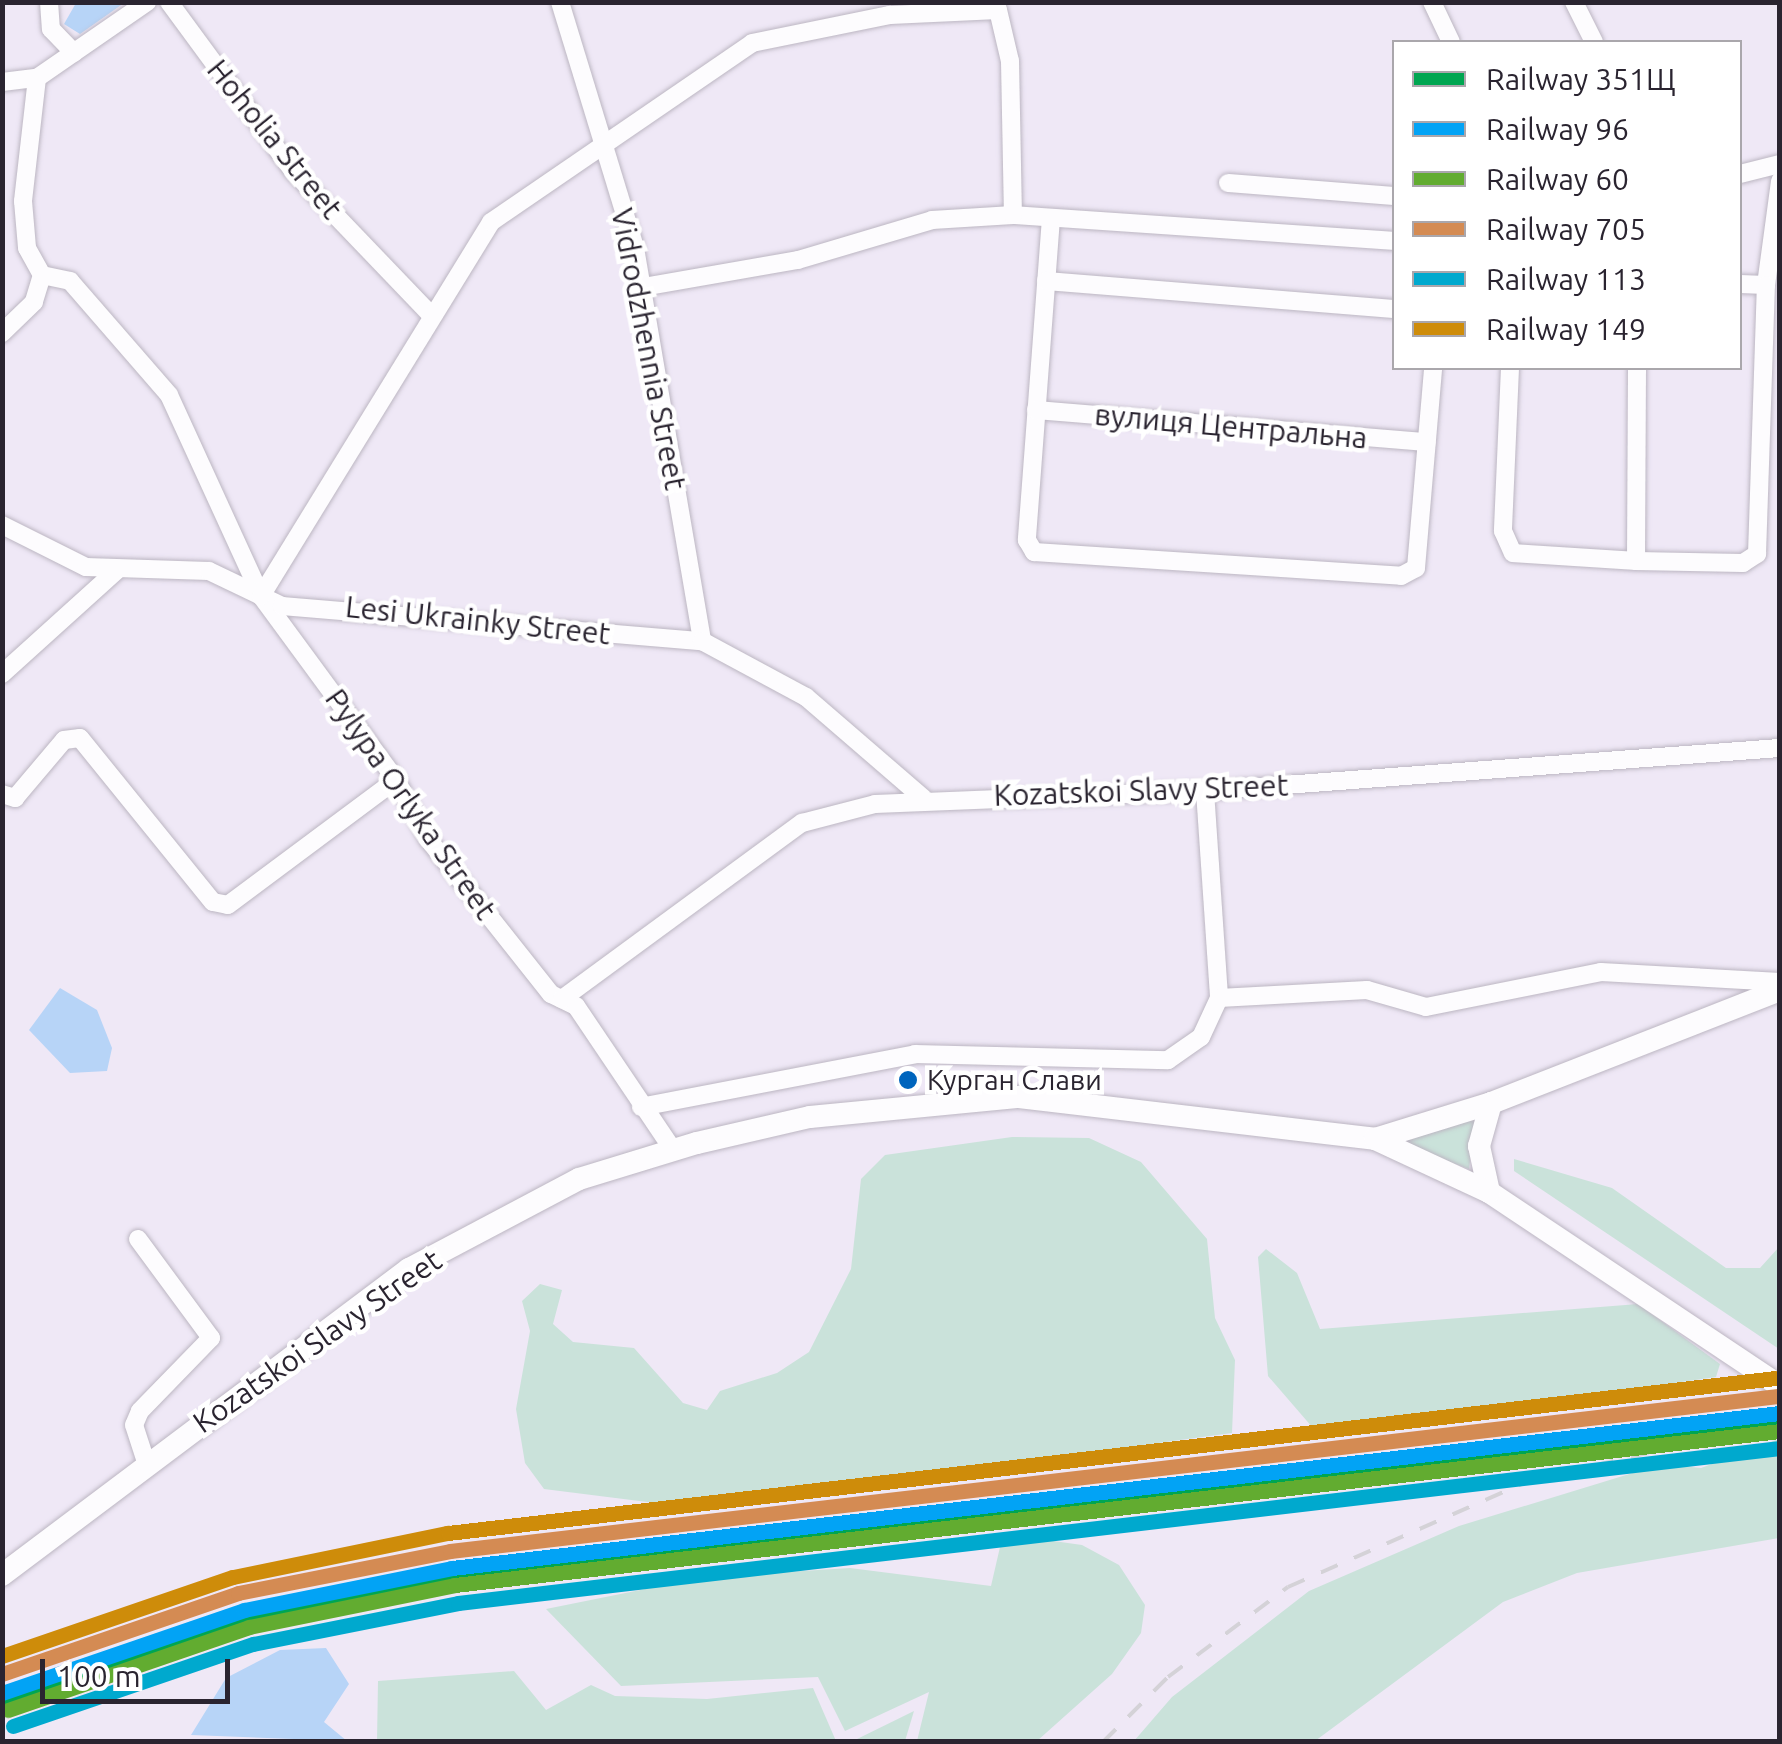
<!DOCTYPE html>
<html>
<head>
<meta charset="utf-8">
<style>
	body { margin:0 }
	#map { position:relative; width:1782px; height:1744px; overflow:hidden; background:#efe8f6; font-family:Ubuntu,sans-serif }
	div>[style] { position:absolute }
	.green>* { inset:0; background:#cae2da }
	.water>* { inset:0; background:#b7d4f7 }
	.roads { filter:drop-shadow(0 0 2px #bcb6c2) drop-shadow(0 0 2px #bcb6c2) }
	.minor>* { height:18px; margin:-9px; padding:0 9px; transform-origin:9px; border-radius:9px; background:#fdfcfe }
	.major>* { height:22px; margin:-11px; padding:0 11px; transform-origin:11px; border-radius:11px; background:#fdfcfe }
	.rail>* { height:4px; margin-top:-2px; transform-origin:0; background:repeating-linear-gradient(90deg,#d4d2d7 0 18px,transparent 0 36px) }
	.rail-1>* { height:15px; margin:-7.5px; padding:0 7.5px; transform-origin:7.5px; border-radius:7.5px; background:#00a651 }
	.rail-2>* { height:15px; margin:-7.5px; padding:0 7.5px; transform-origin:7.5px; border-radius:7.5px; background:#02a3f5 }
	.rail-3>* { height:15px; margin:-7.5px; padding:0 7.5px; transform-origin:7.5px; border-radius:7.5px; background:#62ac30 }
	.rail-4>* { height:15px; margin:-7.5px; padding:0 7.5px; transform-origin:7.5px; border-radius:7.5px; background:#d48b53 }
	.rail-5>* { height:15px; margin:-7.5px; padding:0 7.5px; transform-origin:7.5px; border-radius:7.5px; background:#00a9ce }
	.rail-6>* { height:15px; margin:-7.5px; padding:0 7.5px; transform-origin:7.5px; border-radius:7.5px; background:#ce8c0a }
	.dots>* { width:28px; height:28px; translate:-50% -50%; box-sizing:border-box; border:5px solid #fff; border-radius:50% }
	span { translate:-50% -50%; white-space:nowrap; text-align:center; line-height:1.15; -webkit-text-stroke:9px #fff; paint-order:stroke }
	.bus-label { font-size:28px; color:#2a2430 }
	.left { translate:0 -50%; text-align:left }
	.street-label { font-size:30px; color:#2a2430 }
	.frame { position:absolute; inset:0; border:5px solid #2a2430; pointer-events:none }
	.legend { position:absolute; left:1392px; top:40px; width:350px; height:330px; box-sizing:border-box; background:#fff; border:2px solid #aaa7ac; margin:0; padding:12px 18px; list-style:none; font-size:30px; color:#2a2430 }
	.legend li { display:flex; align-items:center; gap:20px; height:50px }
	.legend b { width:50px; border:2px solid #aaa7ac }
	.scale { position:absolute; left:40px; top:1659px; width:190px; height:45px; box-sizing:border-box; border:5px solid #2a2430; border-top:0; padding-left:12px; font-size:30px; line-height:35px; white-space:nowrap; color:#2a2430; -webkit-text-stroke:8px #fff; paint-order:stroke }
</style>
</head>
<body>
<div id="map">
	<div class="green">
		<div style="clip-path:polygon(1476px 1114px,1469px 1169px,1399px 1143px)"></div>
		<div style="clip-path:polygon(1012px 1137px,1089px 1138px,1141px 1162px,1207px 1239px,1215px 1318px,1235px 1360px,1232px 1433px,687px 1507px,544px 1489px,525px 1463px,516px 1409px,530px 1331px,522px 1301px,540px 1284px,562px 1290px,553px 1324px,573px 1342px,634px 1348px,683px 1403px,707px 1410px,720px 1391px,777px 1373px,809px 1352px,851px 1269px,861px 1179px,885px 1155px)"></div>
		<div style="clip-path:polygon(1514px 1159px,1612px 1188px,1726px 1268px,1760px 1268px,1779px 1247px,1779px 1349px,1514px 1171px)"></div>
		<div style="clip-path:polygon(1266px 1249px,1297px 1273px,1320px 1329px,1638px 1304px,1720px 1364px,1716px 1377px,1319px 1435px,1268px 1376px,1258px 1257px)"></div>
		<div style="clip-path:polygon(1779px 1439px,1779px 1538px,1577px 1573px,1503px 1602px,1315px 1741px,1134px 1741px,1172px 1697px,1309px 1591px,1459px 1526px,1662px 1464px,1701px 1468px)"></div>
		<div style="clip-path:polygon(1003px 1534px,1082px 1545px,1119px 1565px,1145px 1605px,1141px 1633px,1112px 1674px,1037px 1741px,917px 1741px,929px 1692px,845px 1731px,818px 1677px,621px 1686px,546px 1609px,705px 1577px,850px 1568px,991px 1586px)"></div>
		<div style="clip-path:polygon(514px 1671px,546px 1710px,591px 1685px,615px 1696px,707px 1699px,813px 1688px,836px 1741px,377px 1741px,378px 1681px)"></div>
		<div style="clip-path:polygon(914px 1711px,905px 1741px,853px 1741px)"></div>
	</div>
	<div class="water">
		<div style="clip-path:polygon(76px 3px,76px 2px,124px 3px,80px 34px,64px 24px)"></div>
		<div style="clip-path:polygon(60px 988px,97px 1010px,112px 1048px,107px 1071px,70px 1073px,29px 1030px)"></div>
		<div style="clip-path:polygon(326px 1648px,349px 1684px,324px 1722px,347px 1741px,191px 1735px,226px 1678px,280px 1650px)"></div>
	</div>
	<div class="roads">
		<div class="minor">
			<div style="left:49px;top:2px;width:27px;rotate:86deg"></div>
			<div style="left:51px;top:29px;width:33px;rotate:46deg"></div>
			<div style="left:169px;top:2px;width:210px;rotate:53.7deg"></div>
			<div style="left:293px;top:171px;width:198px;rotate:46.2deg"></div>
			<div style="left:560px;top:2px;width:257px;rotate:73deg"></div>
			<div style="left:635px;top:248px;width:399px;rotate:80.3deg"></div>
			<div style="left:1432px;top:2px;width:44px;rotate:64.6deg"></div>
			<div style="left:1574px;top:2px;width:45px;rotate:63.4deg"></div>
			<div style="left:37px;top:78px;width:134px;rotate:-34.6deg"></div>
			<div style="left:2px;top:82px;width:35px;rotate:-7deg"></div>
			<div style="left:37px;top:78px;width:124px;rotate:96.5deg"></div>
			<div style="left:23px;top:201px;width:47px;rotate:85.1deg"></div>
			<div style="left:27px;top:248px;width:31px;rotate:61deg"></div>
			<div style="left:42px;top:275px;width:28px;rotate:107deg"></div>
			<div style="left:34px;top:302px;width:45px;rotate:135.9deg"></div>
			<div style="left:1740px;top:174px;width:41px;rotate:-14deg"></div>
			<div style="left:1228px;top:183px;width:167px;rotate:4.5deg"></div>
			<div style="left:1051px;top:218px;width:323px;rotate:94.3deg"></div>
			<div style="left:1027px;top:540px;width:14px;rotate:60deg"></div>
			<div style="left:1034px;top:552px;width:368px;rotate:3.7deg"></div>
			<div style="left:1401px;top:576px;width:17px;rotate:-28deg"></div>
			<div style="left:1416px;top:568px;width:201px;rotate:-85.1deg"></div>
			<div style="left:42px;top:275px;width:29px;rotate:12deg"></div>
			<div style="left:70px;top:281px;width:151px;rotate:49deg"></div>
			<div style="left:169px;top:395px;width:221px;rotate:65.4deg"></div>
			<div style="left:261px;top:596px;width:228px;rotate:53.7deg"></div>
			<div style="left:396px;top:780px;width:67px;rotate:61.5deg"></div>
			<div style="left:428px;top:839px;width:198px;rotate:51.6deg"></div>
			<div style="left:551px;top:994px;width:28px;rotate:26deg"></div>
			<div style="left:576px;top:1006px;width:174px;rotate:56deg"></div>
			<div style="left:1046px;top:281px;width:349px;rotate:4.6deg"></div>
			<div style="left:1740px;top:284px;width:26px;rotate:2deg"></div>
			<div style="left:1766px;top:285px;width:105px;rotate:-82.3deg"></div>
			<div style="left:643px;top:287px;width:157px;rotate:-9.9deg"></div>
			<div style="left:798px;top:260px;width:140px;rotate:-16.6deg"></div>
			<div style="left:932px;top:220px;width:81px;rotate:-3.5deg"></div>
			<div style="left:1013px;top:215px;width:382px;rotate:3.9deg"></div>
			<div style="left:1510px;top:368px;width:163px;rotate:92.5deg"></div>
			<div style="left:1503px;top:531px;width:24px;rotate:66deg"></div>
			<div style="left:1513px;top:553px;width:123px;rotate:3.7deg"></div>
			<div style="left:1637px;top:368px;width:193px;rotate:90.3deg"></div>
			<div style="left:1636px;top:561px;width:107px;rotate:1.1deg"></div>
			<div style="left:1743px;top:563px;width:17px;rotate:-33deg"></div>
			<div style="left:1757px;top:554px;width:269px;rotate:-88.1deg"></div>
			<div style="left:1036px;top:410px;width:392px;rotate:4.7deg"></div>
			<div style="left:2px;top:525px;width:94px;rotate:26.6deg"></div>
			<div style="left:86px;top:567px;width:123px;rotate:1.9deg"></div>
			<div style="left:209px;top:571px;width:81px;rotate:25.6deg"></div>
			<div style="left:282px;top:606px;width:421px;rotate:4.8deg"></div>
			<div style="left:702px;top:641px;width:118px;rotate:28.3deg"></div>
			<div style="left:806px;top:697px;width:155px;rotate:40.8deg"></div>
			<div style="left:261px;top:596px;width:439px;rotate:-58.4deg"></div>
			<div style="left:491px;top:222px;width:316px;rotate:-34.4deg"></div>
			<div style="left:752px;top:43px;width:141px;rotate:-11.5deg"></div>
			<div style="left:890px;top:15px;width:108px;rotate:-2.7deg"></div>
			<div style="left:998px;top:10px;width:52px;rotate:76.8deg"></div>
			<div style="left:1010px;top:61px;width:154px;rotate:88.9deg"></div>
			<div style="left:2px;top:674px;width:154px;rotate:-42.1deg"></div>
			<div style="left:1205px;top:791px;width:207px;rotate:86.1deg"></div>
			<div style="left:2px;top:794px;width:14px;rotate:17deg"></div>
			<div style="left:15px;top:798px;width:76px;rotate:-49.8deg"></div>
			<div style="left:64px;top:740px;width:16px;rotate:-7deg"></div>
			<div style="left:80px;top:738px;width:211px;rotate:51deg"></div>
			<div style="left:213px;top:902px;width:15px;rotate:11deg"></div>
			<div style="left:228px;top:905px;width:209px;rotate:-36.7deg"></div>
			<div style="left:562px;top:999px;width:298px;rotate:-36.3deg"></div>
			<div style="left:802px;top:823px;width:75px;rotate:-14.6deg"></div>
			<div style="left:875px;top:804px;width:330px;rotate:-2.3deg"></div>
			<div style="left:1205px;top:791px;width:577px;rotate:-4.28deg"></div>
			<div style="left:641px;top:1107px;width:279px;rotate:-10.9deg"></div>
			<div style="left:915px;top:1054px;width:253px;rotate:1.4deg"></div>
			<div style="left:1168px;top:1060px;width:40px;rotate:-34.9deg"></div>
			<div style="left:1201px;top:1037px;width:43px;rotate:-65.2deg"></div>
			<div style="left:1219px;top:998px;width:148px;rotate:-3.1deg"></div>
			<div style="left:1367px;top:990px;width:61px;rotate:16.1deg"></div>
			<div style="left:1426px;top:1007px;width:178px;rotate:-11.3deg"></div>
			<div style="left:1601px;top:972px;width:179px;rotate:3.2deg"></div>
			<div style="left:138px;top:1239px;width:123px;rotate:53.6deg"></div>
			<div style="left:211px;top:1338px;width:102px;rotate:134.2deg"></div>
			<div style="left:140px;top:1411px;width:15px;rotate:113deg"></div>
			<div style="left:134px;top:1425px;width:40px;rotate:72deg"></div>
		</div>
		<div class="major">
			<div style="left:1780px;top:990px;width:310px;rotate:158.6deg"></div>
			<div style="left:1491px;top:1103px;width:45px;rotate:105.6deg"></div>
			<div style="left:1479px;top:1146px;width:47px;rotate:77.7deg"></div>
			<div style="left:1489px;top:1192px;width:350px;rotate:33.7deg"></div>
			<div style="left:1375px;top:1139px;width:121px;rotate:-17.2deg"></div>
			<div style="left:2px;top:1575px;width:509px;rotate:-36.94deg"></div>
			<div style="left:409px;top:1269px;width:192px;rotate:-27.9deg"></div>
			<div style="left:579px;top:1179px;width:123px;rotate:-17deg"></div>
			<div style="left:697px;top:1143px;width:116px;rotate:-13deg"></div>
			<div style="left:810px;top:1117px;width:210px;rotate:-5.5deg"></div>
			<div style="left:1019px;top:1097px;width:358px;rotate:6.7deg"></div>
			<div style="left:1375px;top:1139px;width:126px;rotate:24.9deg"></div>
		</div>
	</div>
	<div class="rail">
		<div style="left:1103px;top:1742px;width:92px;rotate:-45deg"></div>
		<div style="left:1168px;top:1677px;width:150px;rotate:-36.9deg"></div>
		<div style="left:1288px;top:1587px;width:260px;rotate:-23.8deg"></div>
		<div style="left:1526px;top:1482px;width:256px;rotate:-13.5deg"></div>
	</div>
	<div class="rail-1">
		<div style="left:2px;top:1702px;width:260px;rotate:-19.1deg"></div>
		<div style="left:248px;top:1617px;width:210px;rotate:-11.3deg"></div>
		<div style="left:454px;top:1576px;width:1335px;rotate:-6.67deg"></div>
	</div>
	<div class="rail-2">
		<div style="left:2px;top:1693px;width:256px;rotate:-18.9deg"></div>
		<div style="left:244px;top:1610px;width:212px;rotate:-11.4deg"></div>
		<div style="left:452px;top:1568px;width:1337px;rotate:-6.66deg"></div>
	</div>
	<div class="rail-3">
		<div style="left:8px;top:1710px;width:255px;rotate:-19deg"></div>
		<div style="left:249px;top:1627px;width:210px;rotate:-11.5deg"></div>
		<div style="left:455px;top:1585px;width:1334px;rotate:-6.63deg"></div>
	</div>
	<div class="rail-4">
		<div style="left:2px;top:1674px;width:250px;rotate:-18.9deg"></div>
		<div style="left:238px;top:1593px;width:216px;rotate:-11.2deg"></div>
		<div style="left:450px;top:1551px;width:1337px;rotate:-6.66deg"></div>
	</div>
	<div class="rail-5">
		<div style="left:13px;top:1726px;width:254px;rotate:-18.9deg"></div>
		<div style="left:253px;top:1644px;width:209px;rotate:-11.3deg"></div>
		<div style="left:458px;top:1603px;width:1331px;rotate:-6.69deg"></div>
	</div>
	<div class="rail-6">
		<div style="left:2px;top:1656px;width:244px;rotate:-18.9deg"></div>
		<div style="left:233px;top:1577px;width:219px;rotate:-11.6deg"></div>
		<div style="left:448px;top:1533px;width:1337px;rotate:-6.66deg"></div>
	</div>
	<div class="dots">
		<div style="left:908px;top:1080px;background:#0065bd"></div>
	</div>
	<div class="bus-label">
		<span class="left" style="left:927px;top:1080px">Курган Слави</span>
	</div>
	<div class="street-label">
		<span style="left:275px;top:139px;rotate:51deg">Hoholia Street</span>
		<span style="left:649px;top:349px;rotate:79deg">Vidrodzhennia Street</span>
		<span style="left:1231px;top:426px;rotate:5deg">вулиця Центральна</span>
		<span style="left:478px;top:620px;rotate:6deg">Lesi Ukrainky Street</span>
		<span style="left:1141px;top:790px;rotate:-2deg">Kozatskoi Slavy Street</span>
		<span style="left:411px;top:804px;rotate:55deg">Pylypa Orlyka Street</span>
		<span style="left:317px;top:1341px;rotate:-35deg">Kozatskoi Slavy Street</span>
	</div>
	<div class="frame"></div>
	<ul class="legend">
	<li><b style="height:12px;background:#00a651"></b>Railway 351Щ</li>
	<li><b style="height:12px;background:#02a3f5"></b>Railway 96</li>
	<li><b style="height:12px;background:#62ac30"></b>Railway 60</li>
	<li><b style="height:12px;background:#d48b53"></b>Railway 705</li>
	<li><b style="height:12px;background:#00a9ce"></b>Railway 113</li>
	<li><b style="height:12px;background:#ce8c0a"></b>Railway 149</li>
	</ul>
	<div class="scale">100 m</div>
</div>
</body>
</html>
